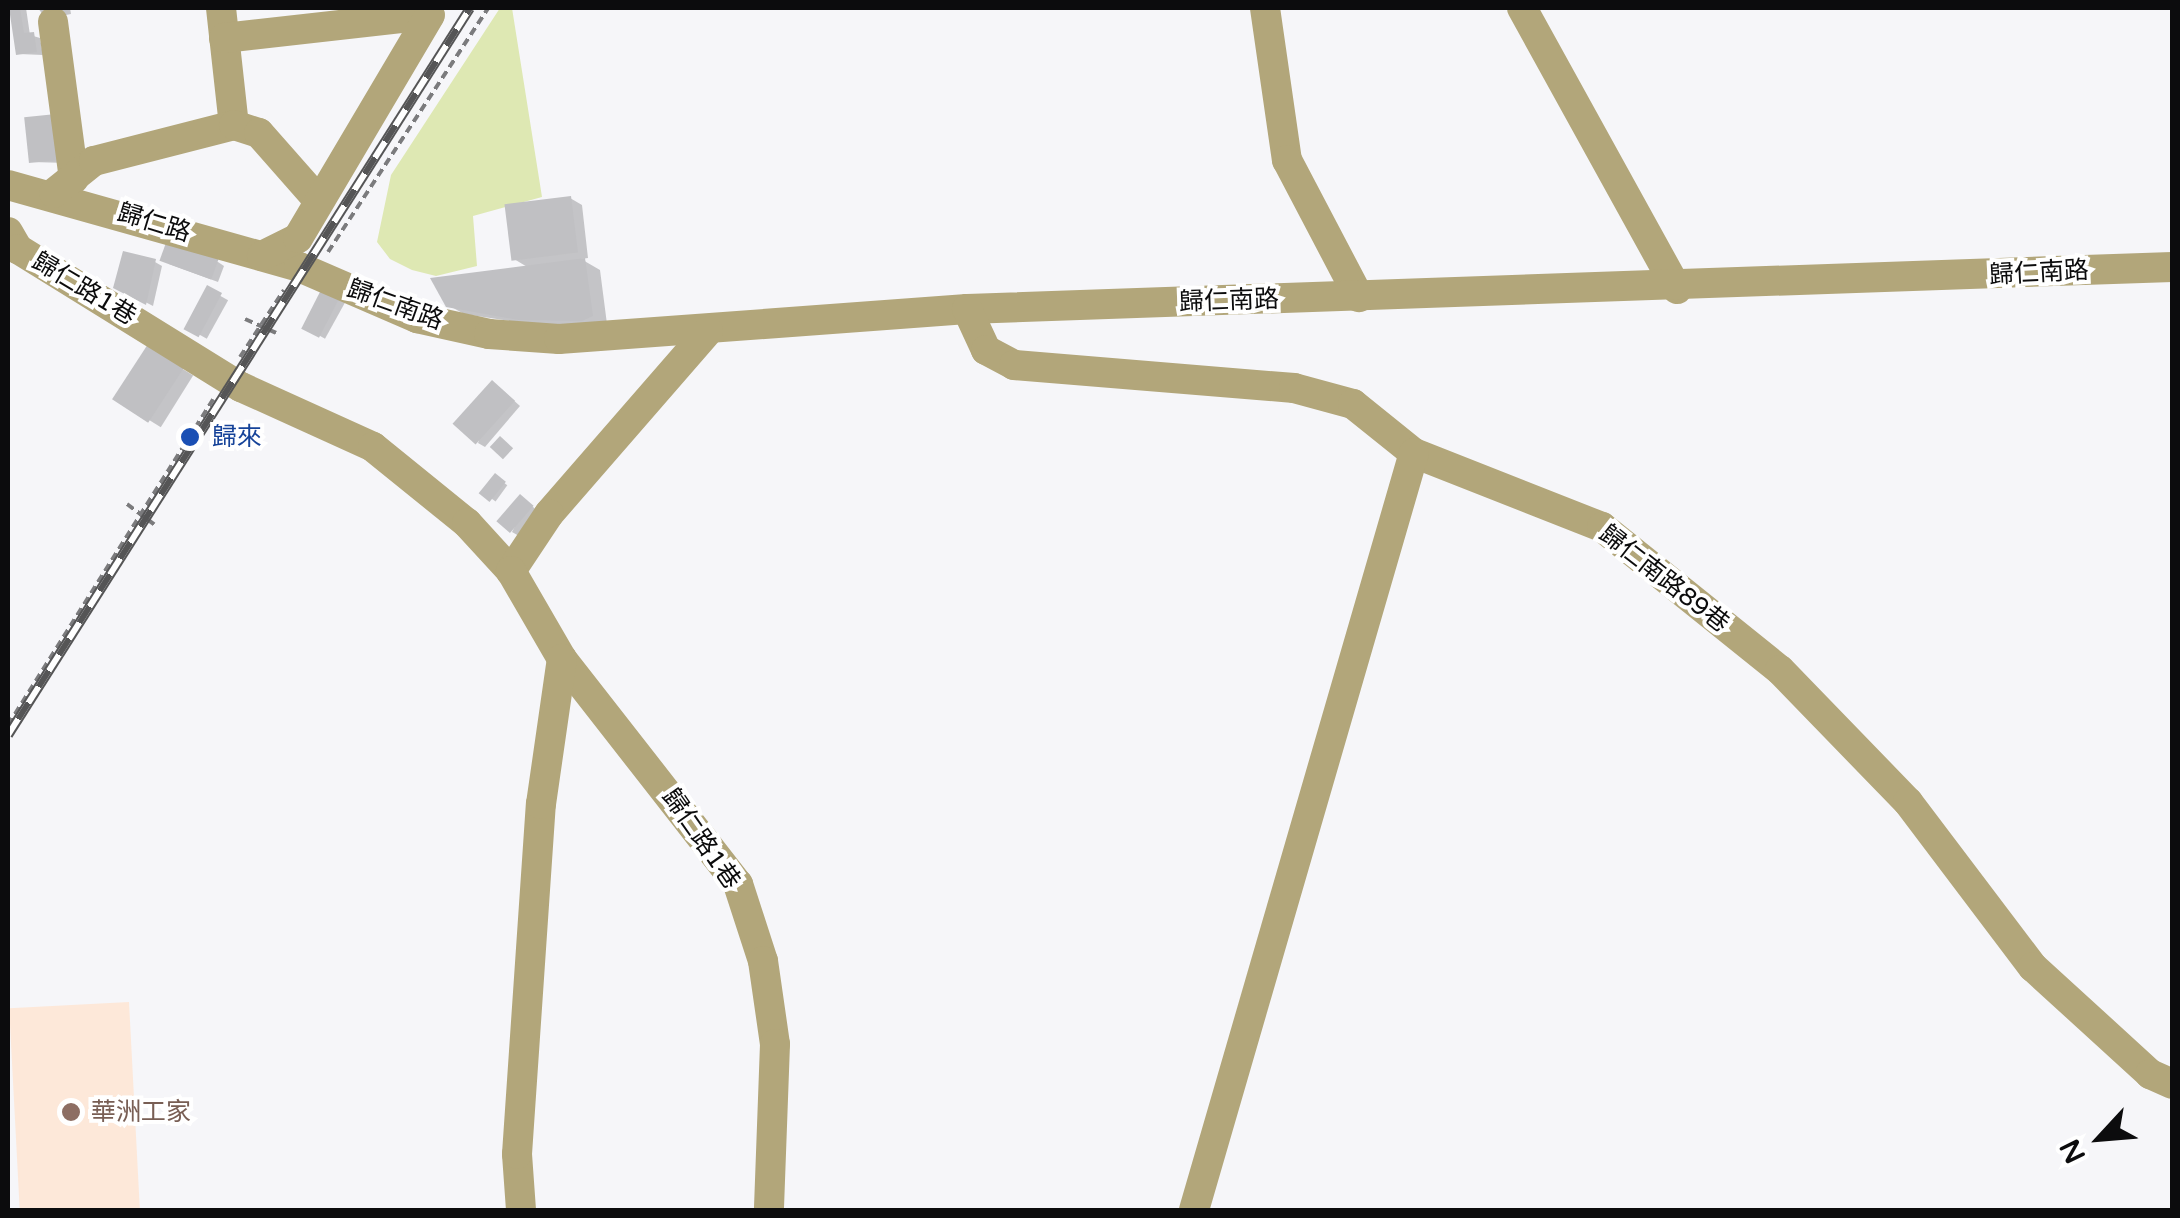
<!DOCTYPE html>
<html>
<head>
<meta charset="utf-8">
<style>
	body { margin:0 }
	#map { position:relative; width:2180px; height:1218px; overflow:hidden; background:#f6f6f9; font-family:"Varela Round","Noto Sans TC",sans-serif }
	div>[style] { position:absolute }
	.education>* { inset:0; background:#fde8d9; transform-origin:0 0 }
	.green>* { inset:0; background:#dee8b3 }
	.shadow>* { inset:0; background:#0003; transform-origin:0 0 }
	.building>* { inset:0; background:#c0c0c3; transform-origin:0 0 }
	.path>* { height:4px; margin-top:-2px; transform-origin:0; background:repeating-linear-gradient(90deg,#7b7b7d 0 8px,transparent 0 13px) }
	.minor>* { height:30px; margin:-15px; padding:0 15px; transform-origin:15px; border-radius:15px; background:#b2a67a }
	.rail>* { height:10px; margin-top:-5px; transform-origin:0; background:repeating-linear-gradient(90deg,#fff 0 19px,#555556 0 38px); box-sizing:border-box; border-block:2px solid #555556 }
	.dots>* { width:28px; height:28px; translate:-50% -50%; box-sizing:border-box; border:5px solid #fff; border-radius:50% }
	span { translate:-50% -50%; white-space:nowrap; text-align:center; line-height:1.15; -webkit-text-stroke:8px #fff; paint-order:stroke }
	.street-label { font-size:25px; color:#0c0c0d }
	.transit-label { font-size:25px; color:#164399 }
	.left { translate:0 -50%; text-align:left }
	.education-label { font-size:25px; color:#785e54 }
	.frame { position:absolute; inset:0; border:10px solid #0c0c0d; pointer-events:none }
	.north { position:absolute; left:2050px; top:1088px; width:100px; height:100px; -webkit-text-stroke:8px #fff; paint-order:stroke; rotate:244deg; font-size:28px; font-weight:700; line-height:40px; text-align:center; color:#0c0c0d }
	.north::after { content:''; display:block; margin:auto; width:35px; height:45px; background:#0c0c0d; clip-path:polygon(50% 0,100% 100%,50% 72%,0 100%) }
</style>
</head>
<body>
<div id="map">
	<div class="education">
		<div style="left:129px;top:1002px;width:208px;height:120px;rotate:87deg"></div>
	</div>
	<div class="green">
		<div style="clip-path:polygon(500px 8px,512px 8px,542px 197px,473px 216px,477px 266px,436px 276px,412px 270px,390px 259px,377px 242px,391px 175px)"></div>
	</div>
	<div class="shadow">
		<div style="clip-path:polygon(11px 8px,26px 8px,30px 35px,40px 38px,43px 55px,19px 54px)"></div>
		<div style="clip-path:polygon(38px 8px,70px 8px,71px 14px,46px 19px)"></div>
		<div style="clip-path:polygon(27px 120px,68px 163px,31px 162px)"></div>
		<div style="clip-path:polygon(570px 198px,582px 205px,588px 258px,581px 259px,600px 270px,607px 324px,575px 331px,464px 314px,448px 305px,529px 268px,514px 259px)"></div>
		<div style="clip-path:polygon(155px 262px,162px 266px,153px 306px,116px 287px)"></div>
		<div style="clip-path:polygon(218px 262px,224px 266px,218px 282px,169px 264px)"></div>
		<div style="left:208px;top:289px;width:23px;height:44px;rotate:29deg"></div>
		<div style="left:324px;top:289px;width:25px;height:43px;rotate:29deg"></div>
		<div style="left:149px;top:348px;width:52px;height:61px;rotate:32deg"></div>
		<div style="clip-path:polygon(499px 387px,520px 406px,485px 447px,478px 443px)"></div>
		<div style="left:496px;top:477px;width:14px;height:20px;rotate:36deg"></div>
		<div style="clip-path:polygon(527px 502px,539px 512px,519px 536px,512px 532px)"></div>
	</div>
	<div class="building">
		<div style="clip-path:polygon(9px 8px,20px 8px,24px 33px,34px 32px,37px 52px,16px 55px)"></div>
		<div style="left:56px;top:114px;width:46px;height:32px;rotate:84deg"></div>
		<div style="left:571px;top:196px;width:57px;height:67px;rotate:83deg"></div>
		<div style="left:167px;top:240px;width:55px;height:22px;rotate:20deg"></div>
		<div style="clip-path:polygon(123px 251px,156px 259px,146px 305px,113px 288px)"></div>
		<div style="clip-path:polygon(585px 258px,593px 316px,582px 321px,519px 320px,446px 307px,430px 278px)"></div>
		<div style="left:207px;top:285px;width:17px;height:50px;rotate:28deg"></div>
		<div style="left:323px;top:286px;width:20px;height:48px;rotate:27deg"></div>
		<div style="left:148px;top:344px;width:43px;height:66px;rotate:33deg"></div>
		<div style="left:492px;top:380px;width:31px;height:59px;rotate:42deg"></div>
		<div style="left:500px;top:436px;width:18px;height:15px;rotate:43deg"></div>
		<div style="left:495px;top:473px;width:14px;height:26px;rotate:39deg"></div>
		<div style="left:520px;top:494px;width:18px;height:36px;rotate:41deg"></div>
	</div>
	<div class="path">
		<div style="left:328px;top:252px;width:292px;rotate:-56.7deg"></div>
		<div style="left:245px;top:319px;width:34px;rotate:24deg"></div>
		<div style="left:240px;top:357px;width:80px;rotate:-56.7deg"></div>
		<div style="left:127px;top:504px;width:34px;rotate:37deg"></div>
		<div style="left:8px;top:725px;width:385px;rotate:-57.8deg"></div>
	</div>
	<div class="minor">
		<div style="left:221px;top:8px;width:118px;rotate:83.7deg"></div>
		<div style="left:1265px;top:8px;width:154px;rotate:81.8deg"></div>
		<div style="left:1287px;top:160px;width:155px;rotate:62.3deg"></div>
		<div style="left:1522px;top:8px;width:321px;rotate:61.1deg"></div>
		<div style="left:53px;top:22px;width:158px;rotate:82.4deg"></div>
		<div style="left:224px;top:38px;width:207px;rotate:-6.4deg"></div>
		<div style="left:8px;top:185px;width:302px;rotate:15.7deg"></div>
		<div style="left:299px;top:267px;width:129px;rotate:23.4deg"></div>
		<div style="left:417px;top:318px;width:74px;rotate:12.5deg"></div>
		<div style="left:489px;top:334px;width:70px;rotate:4.1deg"></div>
		<div style="left:559px;top:339px;width:409px;rotate:-4.2deg"></div>
		<div style="left:967px;top:309px;width:1206px;rotate:-2deg"></div>
		<div style="left:54px;top:193px;width:51px;rotate:-38.7deg"></div>
		<div style="left:94px;top:161px;width:145px;rotate:-14.4deg"></div>
		<div style="left:234px;top:125px;width:26px;rotate:18deg"></div>
		<div style="left:259px;top:133px;width:89px;rotate:48.6deg"></div>
		<div style="left:8px;top:232px;width:20px;rotate:60deg"></div>
		<div style="left:18px;top:249px;width:262px;rotate:31.8deg"></div>
		<div style="left:241px;top:387px;width:145px;rotate:24.4deg"></div>
		<div style="left:373px;top:447px;width:121px;rotate:39deg"></div>
		<div style="left:467px;top:523px;width:65px;rotate:47.5deg"></div>
		<div style="left:262px;top:256px;width:40px;rotate:-26.6deg"></div>
		<div style="left:298px;top:238px;width:259px;rotate:-59.4deg"></div>
		<div style="left:967px;top:309px;width:45px;rotate:65.1deg"></div>
		<div style="left:986px;top:350px;width:32px;rotate:28deg"></div>
		<div style="left:1014px;top:365px;width:281px;rotate:4.7deg"></div>
		<div style="left:1294px;top:388px;width:61px;rotate:15.2deg"></div>
		<div style="left:1353px;top:404px;width:78px;rotate:38.8deg"></div>
		<div style="left:1414px;top:453px;width:202px;rotate:21.5deg"></div>
		<div style="left:1602px;top:527px;width:228px;rotate:38.8deg"></div>
		<div style="left:1780px;top:670px;width:184px;rotate:45.9deg"></div>
		<div style="left:1908px;top:802px;width:207px;rotate:52.9deg"></div>
		<div style="left:2033px;top:967px;width:159px;rotate:42.4deg"></div>
		<div style="left:2150px;top:1074px;width:24px;rotate:24deg"></div>
		<div style="left:708px;top:331px;width:242px;rotate:131deg"></div>
		<div style="left:549px;top:514px;width:69px;rotate:123.7deg"></div>
		<div style="left:511px;top:571px;width:102px;rotate:59.9deg"></div>
		<div style="left:562px;top:659px;width:286px;rotate:52deg"></div>
		<div style="left:738px;top:884px;width:81px;rotate:72deg"></div>
		<div style="left:763px;top:961px;width:84px;rotate:81.8deg"></div>
		<div style="left:775px;top:1044px;width:166px;rotate:92.1deg"></div>
		<div style="left:521px;top:1210px;width:56px;rotate:-94.1deg"></div>
		<div style="left:517px;top:1154px;width:351px;rotate:-86.1deg"></div>
		<div style="left:541px;top:804px;width:147px;rotate:-81.8deg"></div>
		<div style="left:1194px;top:1210px;width:788px;rotate:-73.8deg"></div>
	</div>
	<div class="rail">
		<div style="left:8px;top:735px;width:861px;rotate:-57.56deg"></div>
	</div>
	<div class="dots">
		<div style="left:190px;top:437px;background:#1a4fb4"></div>
		<div style="left:71px;top:1112px;background:#8d6e63"></div>
	</div>
	<div class="street-label">
		<span style="left:154px;top:223px;rotate:17deg">歸仁路</span>
		<span style="left:2039px;top:273px;rotate:-3deg">歸仁南路</span>
		<span style="left:84px;top:289px;rotate:31deg">歸仁路1巷</span>
		<span style="left:1229px;top:301px;rotate:-2deg">歸仁南路</span>
		<span style="left:395px;top:305px;rotate:20deg">歸仁南路</span>
		<span style="left:1664px;top:579px;rotate:38deg">歸仁南路89巷</span>
		<span style="left:701px;top:839px;rotate:55deg">歸仁路1巷</span>
	</div>
	<div class="transit-label">
		<span class="left" style="left:212px;top:437px">歸來</span>
	</div>
	<div class="education-label">
		<span class="left" style="left:91px;top:1112px">華洲工家</span>
	</div>
	<div class="frame"></div>
	<div class="north">N</div>
</div>
</body>
</html>
